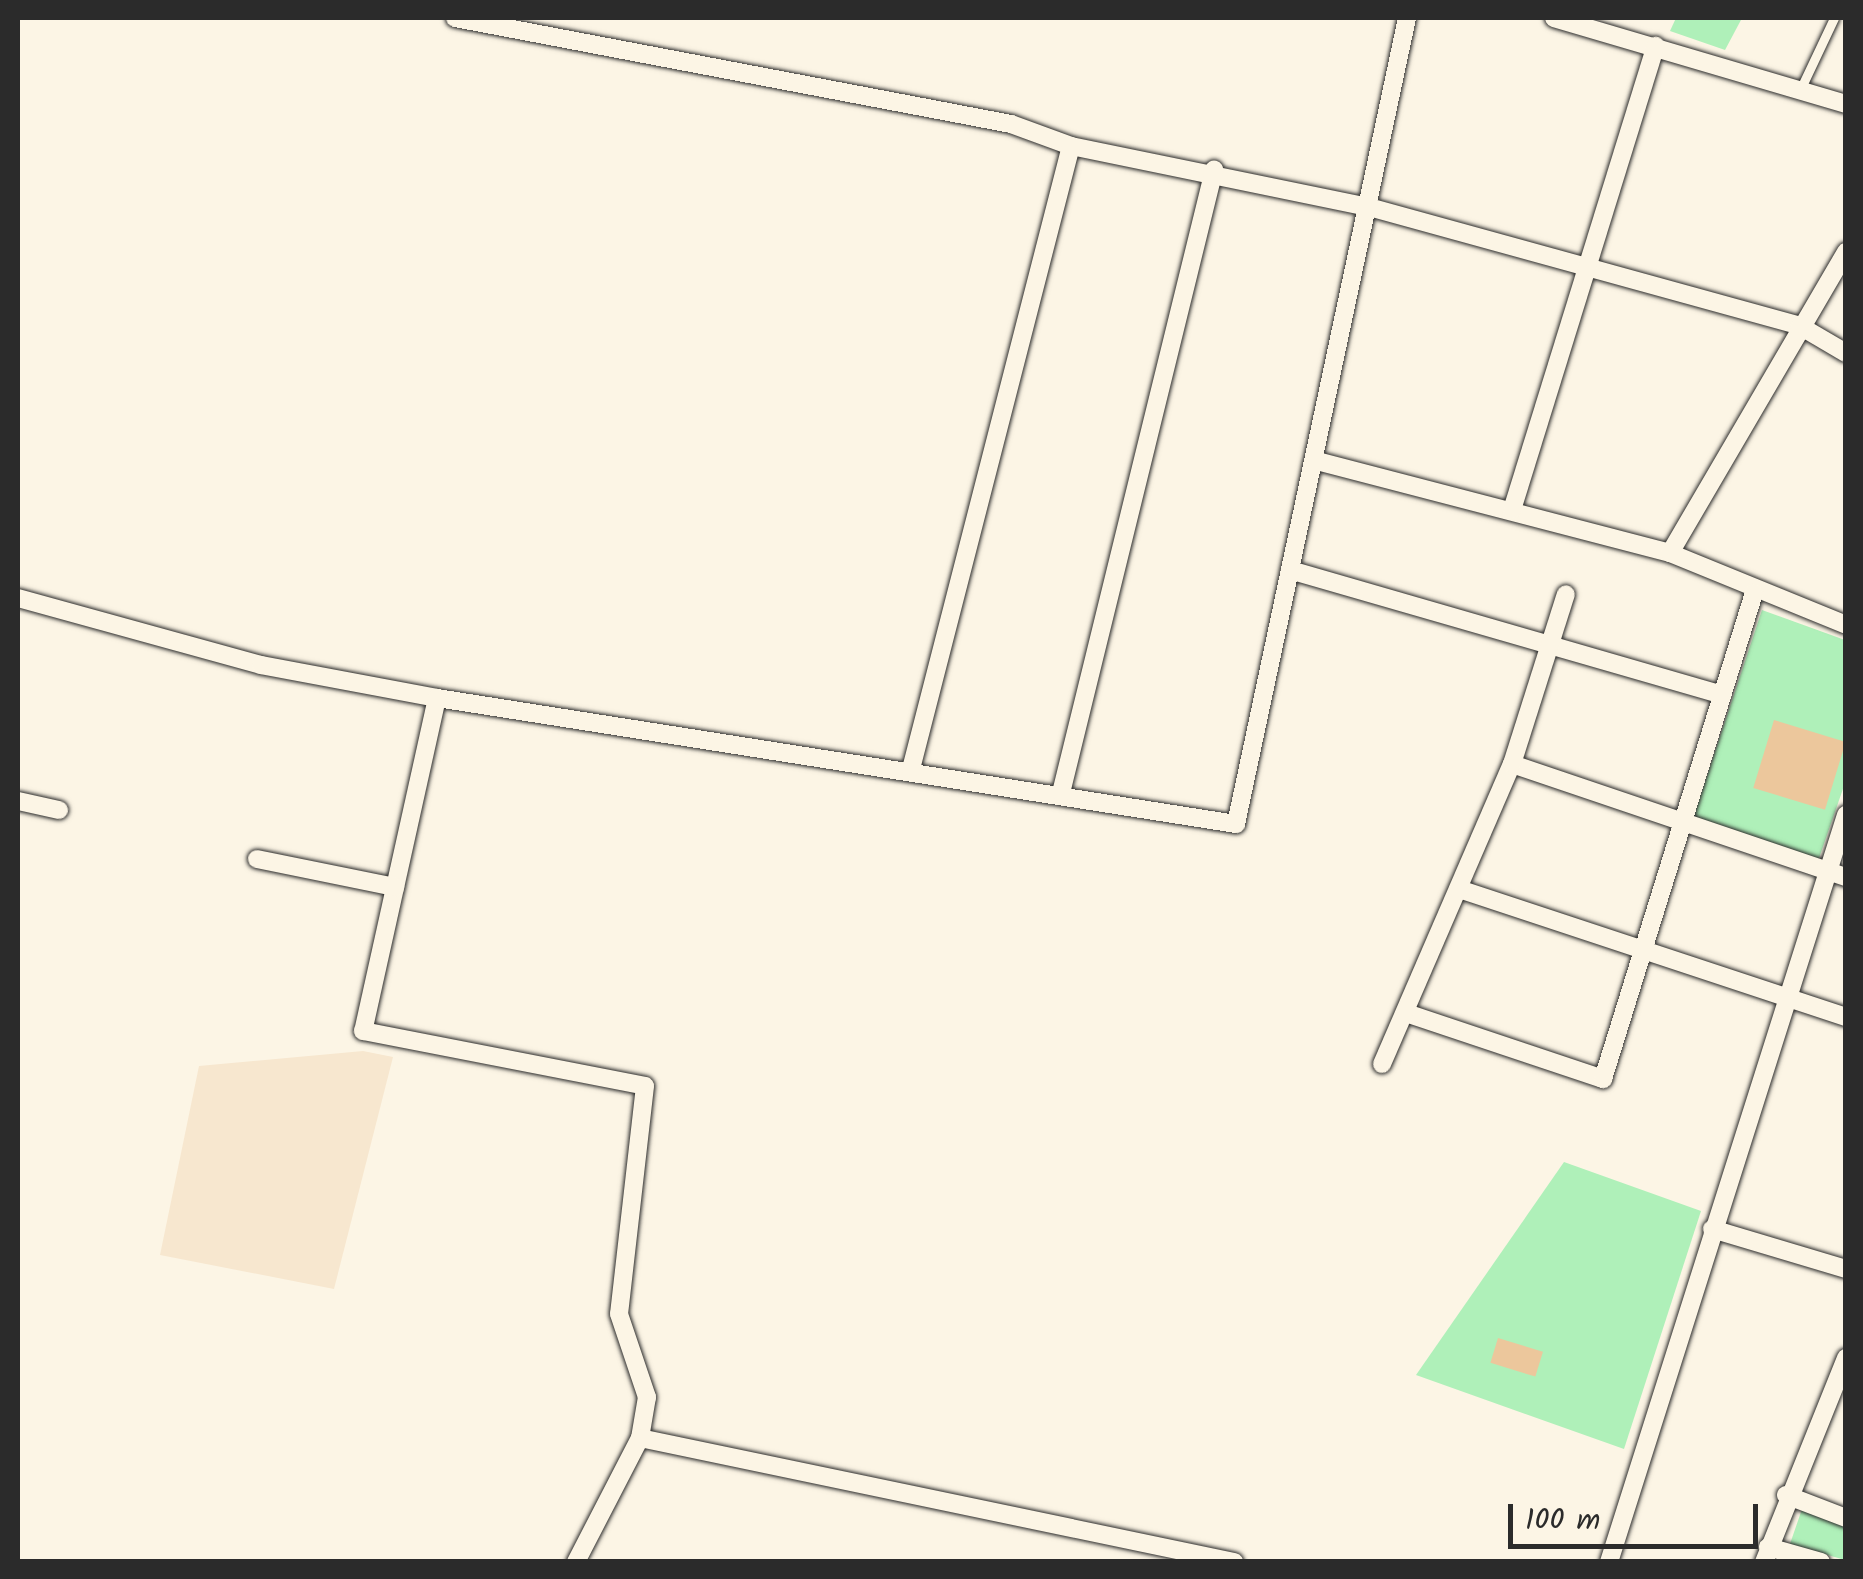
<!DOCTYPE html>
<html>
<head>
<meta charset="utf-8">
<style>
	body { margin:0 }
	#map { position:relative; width:1863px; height:1579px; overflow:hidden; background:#fcf5e5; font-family:Kalam,sans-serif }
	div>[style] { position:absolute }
	.built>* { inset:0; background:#f7e7cf }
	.green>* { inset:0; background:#aff0b9 }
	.building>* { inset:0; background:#ecc79c; transform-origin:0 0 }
	.roads { filter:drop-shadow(0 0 2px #2b2b2b) drop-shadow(0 0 2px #2b2b2b) }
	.lane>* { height:9px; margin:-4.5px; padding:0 4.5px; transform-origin:4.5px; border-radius:4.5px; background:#fcf5e5 }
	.street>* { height:18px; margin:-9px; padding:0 9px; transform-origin:9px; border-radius:9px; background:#fcf5e5 }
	span { translate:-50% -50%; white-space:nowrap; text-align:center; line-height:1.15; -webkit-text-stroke:10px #fcf5e5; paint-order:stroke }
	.frame { position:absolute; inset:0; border:20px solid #2b2b2b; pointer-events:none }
	.scale { position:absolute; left:1508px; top:1504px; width:250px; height:45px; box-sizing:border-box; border:5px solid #2b2b2b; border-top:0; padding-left:12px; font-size:30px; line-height:35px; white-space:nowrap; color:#2b2b2b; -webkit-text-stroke:8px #fcf5e5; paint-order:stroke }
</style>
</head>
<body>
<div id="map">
	<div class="built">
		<div style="clip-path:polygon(363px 1051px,393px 1057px,334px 1289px,160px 1255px,199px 1066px)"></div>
	</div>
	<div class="green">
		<div style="clip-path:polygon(1676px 18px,1742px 18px,1725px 50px,1670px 31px)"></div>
		<div style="clip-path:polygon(1762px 610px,1845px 640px,1845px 783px,1818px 861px,1692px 821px)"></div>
		<div style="clip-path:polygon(1564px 1162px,1701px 1211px,1624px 1449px,1416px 1375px)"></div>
		<div style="clip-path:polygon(1802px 1509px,1845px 1526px,1845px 1560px,1790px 1544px)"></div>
	</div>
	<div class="building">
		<div style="left:1774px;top:720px;width:75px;height:71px;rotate:17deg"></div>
		<div style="left:1498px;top:1338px;width:47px;height:26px;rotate:17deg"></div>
	</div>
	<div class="roads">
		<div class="lane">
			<div style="left:1800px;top:90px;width:80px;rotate:-64.7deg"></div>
		</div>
		<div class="street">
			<div style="left:455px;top:18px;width:566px;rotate:10.79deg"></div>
			<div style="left:1011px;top:124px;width:64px;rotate:20.1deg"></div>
			<div style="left:1071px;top:146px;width:304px;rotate:11.6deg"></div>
			<div style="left:1369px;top:207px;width:447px;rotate:15.4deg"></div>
			<div style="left:1800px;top:326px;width:53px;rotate:30.4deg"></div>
			<div style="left:1554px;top:18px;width:304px;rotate:16.4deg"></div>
			<div style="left:1317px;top:461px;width:365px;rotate:14.6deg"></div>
			<div style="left:1670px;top:553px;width:349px;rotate:-59.7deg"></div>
			<div style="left:1512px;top:510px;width:486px;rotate:-72.8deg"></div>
			<div style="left:1670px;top:553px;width:190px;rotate:22.2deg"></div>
			<div style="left:1290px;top:570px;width:450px;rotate:16.1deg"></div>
			<div style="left:18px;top:598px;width:252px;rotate:15.4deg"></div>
			<div style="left:261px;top:665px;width:179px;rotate:10.6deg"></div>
			<div style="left:437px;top:698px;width:809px;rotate:8.96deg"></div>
			<div style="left:1236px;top:824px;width:824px;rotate:-78.02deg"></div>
			<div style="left:437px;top:698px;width:341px;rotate:102.5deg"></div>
			<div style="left:363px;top:1031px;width:287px;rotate:11deg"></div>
			<div style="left:645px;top:1086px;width:229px;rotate:96.5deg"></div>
			<div style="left:619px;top:1314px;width:88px;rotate:71.4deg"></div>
			<div style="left:647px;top:1397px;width:42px;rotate:99.7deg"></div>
			<div style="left:640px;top:1438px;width:140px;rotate:117.3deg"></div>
			<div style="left:1512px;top:764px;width:353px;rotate:18.7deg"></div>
			<div style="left:911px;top:769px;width:643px;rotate:-75.6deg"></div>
			<div style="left:1061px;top:793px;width:642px;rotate:-76.2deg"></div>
			<div style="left:18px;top:801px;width:42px;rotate:12.4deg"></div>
			<div style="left:257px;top:859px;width:141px;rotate:11.5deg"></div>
			<div style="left:1462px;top:890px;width:404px;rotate:18.3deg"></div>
			<div style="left:1406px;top:1013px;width:208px;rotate:18.5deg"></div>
			<div style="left:1603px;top:1079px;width:509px;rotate:-72.74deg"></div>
			<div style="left:1382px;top:1064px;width:327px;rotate:-66.6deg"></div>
			<div style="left:1512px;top:764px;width:178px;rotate:-72.4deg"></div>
			<div style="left:1712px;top:1229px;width:140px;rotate:16.6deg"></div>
			<div style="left:640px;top:1438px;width:607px;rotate:11.79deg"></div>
			<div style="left:1786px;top:1495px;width:64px;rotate:21deg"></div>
			<div style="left:1768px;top:1547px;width:55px;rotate:15.8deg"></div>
			<div style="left:1609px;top:1562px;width:784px;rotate:-72.4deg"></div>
			<div style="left:1764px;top:1562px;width:220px;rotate:-68.1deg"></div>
		</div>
	</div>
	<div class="frame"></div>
	<div class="scale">100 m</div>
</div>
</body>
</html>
